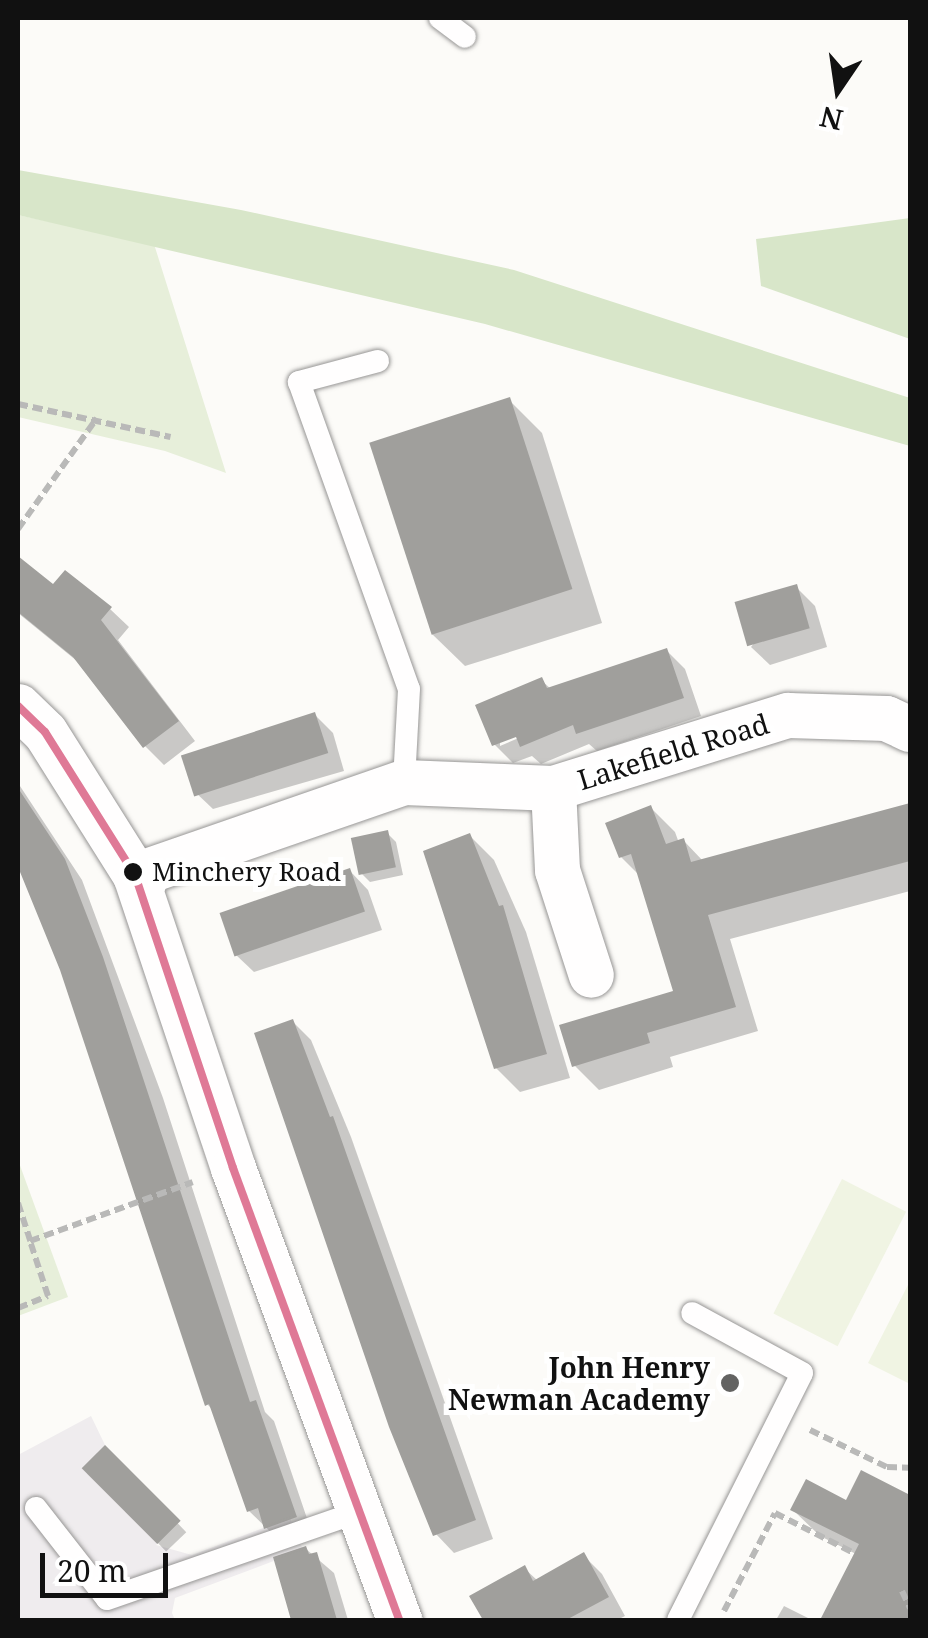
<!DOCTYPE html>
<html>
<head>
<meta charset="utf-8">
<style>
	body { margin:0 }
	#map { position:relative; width:928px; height:1638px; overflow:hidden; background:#fcfbf8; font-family:"Noto Serif",serif }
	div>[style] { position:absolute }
	.industrial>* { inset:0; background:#efecee }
	.green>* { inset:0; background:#e7efda }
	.forest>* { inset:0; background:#d8e6c9 }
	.pitch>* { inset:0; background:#f0f4e3; transform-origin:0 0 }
	.shadow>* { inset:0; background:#0003; transform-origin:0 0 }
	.building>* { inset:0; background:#a09f9c; transform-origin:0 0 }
	.path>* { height:6px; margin-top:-3px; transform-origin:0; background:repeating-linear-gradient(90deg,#b9b9b8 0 10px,transparent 0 15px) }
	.roads { filter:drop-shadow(0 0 2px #979695) drop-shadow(0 0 2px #979695) }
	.lane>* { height:22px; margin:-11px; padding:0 11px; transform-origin:11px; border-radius:11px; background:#fffefe }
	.street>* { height:45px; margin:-22.5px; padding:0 22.5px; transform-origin:22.5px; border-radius:22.5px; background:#fffefe }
	.bus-1>* { height:8px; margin:-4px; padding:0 4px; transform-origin:4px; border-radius:4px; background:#df7996 }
	.dots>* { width:28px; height:28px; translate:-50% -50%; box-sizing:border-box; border:5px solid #fff; border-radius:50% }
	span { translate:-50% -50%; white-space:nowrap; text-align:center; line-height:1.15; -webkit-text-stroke:10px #fff; paint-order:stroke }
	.bus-label { font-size:26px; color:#111 }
	.left { translate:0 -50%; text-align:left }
	.street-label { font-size:28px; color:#111 }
	.poi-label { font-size:28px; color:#111; font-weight:700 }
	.right { translate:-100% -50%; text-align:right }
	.frame { position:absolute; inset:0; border:20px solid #111; pointer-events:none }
	.north { position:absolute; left:788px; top:40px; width:100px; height:100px; -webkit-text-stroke:8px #fff; paint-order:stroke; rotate:193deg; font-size:28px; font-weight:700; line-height:40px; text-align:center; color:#111 }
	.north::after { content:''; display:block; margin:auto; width:35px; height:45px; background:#111; clip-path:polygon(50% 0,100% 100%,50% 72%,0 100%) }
	.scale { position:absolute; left:40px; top:1553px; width:128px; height:45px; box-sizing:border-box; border:5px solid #111; border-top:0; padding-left:12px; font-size:30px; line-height:35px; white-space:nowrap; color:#111; -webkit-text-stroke:8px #fff; paint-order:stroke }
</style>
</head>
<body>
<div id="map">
	<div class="industrial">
		<div style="clip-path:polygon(91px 1416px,105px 1445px,180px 1521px,156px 1545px,192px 1555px,290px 1518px,303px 1550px,175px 1598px,172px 1613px,175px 1620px,18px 1620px,18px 1455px)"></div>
	</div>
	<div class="green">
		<div style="clip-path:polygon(18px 215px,154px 244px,226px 473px,165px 451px,18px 417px)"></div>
		<div style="clip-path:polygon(18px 1160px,68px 1297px,18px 1316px)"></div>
	</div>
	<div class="forest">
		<div style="clip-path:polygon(18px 170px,241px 210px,514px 270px,910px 398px,910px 446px,485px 324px,18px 215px)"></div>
		<div style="clip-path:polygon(910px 218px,910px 339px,761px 286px,756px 239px)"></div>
	</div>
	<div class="pitch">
		<div style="left:842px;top:1179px;width:72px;height:151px;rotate:27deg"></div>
		<div style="clip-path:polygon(910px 1281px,910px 1384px,868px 1363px)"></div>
	</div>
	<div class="shadow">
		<div style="clip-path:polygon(509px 400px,542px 433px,602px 623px,465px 666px,432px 634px)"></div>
		<div style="clip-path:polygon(18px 559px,53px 588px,110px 609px,129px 627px,118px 640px,195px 741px,164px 765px,145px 746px,83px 666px,18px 613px)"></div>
		<div style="clip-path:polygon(796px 587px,815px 606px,827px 647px,770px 665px,751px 647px)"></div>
		<div style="clip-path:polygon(evenodd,667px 651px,685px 669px,701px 716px,597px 751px,589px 744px,541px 764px,532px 756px,513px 763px,494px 744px,541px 680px,551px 689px,667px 651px,528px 734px,500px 746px,500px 740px,528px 734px)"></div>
		<div style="clip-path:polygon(315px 715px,333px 733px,344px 771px,213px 809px,194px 791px)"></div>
		<div style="clip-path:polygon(18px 783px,82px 880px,163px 1098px,265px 1412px,274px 1421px,313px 1536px,285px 1546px,249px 1511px,214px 1411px,207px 1404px,63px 969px,18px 866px)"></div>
		<div style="clip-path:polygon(910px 806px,910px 891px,730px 939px,758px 1031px,670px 1057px,673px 1067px,599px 1090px,575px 1066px,676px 992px,640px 876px,621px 857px,651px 808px,675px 832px,679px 843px,684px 841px,703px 861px)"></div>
		<div style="clip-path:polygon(387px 833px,396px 842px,403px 875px,370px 882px,361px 873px)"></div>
		<div style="clip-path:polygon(470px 836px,494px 860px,526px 932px,570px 1078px,520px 1092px,496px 1068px)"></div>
		<div style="clip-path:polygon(350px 871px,368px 890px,382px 930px,254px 972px,235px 954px)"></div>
		<div style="clip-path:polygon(293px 1022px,311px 1040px,351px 1137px,493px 1539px,454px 1553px,436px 1534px)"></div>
		<div style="left:105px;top:1448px;width:117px;height:28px;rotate:46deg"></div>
		<div style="clip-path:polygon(862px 1473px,910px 1498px,910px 1620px,823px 1620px,856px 1554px,820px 1536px,793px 1510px,847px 1504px)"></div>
		<div style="clip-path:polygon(306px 1549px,334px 1573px,348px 1620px,294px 1620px,276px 1559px)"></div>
		<div style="clip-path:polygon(584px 1556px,602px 1574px,625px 1616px,617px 1620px,485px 1620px,472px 1597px,524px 1568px,538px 1581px)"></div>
		<div style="clip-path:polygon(784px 1606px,812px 1620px,776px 1620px)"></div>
	</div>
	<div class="building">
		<div style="left:510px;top:397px;width:202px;height:148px;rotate:72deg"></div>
		<div style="clip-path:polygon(18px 556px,53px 584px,65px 570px,112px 607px,101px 620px,179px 721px,143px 748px,73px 657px,18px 612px)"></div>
		<div style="left:797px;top:584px;width:46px;height:65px;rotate:74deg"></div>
		<div style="clip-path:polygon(667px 648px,684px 698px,576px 734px,573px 725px,520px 747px,516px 737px,492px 746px,475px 705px,542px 677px,547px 688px)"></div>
		<div style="left:315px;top:712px;width:43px;height:141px;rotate:72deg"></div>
		<div style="clip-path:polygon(18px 788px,65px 859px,103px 957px,250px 1402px,256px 1400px,297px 1517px,264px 1529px,258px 1508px,247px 1512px,209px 1404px,205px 1406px,60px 970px,18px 867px)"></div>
		<div style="clip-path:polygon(910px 803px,910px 861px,708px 915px,736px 1007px,647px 1033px,650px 1043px,572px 1067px,559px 1025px,673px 991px,631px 854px,619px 858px,605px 823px,651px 805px,666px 844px,684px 838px,691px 862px)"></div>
		<div style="left:388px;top:830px;width:38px;height:38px;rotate:78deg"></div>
		<div style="clip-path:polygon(470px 833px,499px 906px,503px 905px,547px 1054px,494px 1069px,423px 851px)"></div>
		<div style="left:350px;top:868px;width:46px;height:138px;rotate:71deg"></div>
		<div style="clip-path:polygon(293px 1019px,330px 1117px,333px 1116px,476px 1520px,433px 1536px,389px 1427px,254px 1033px)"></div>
		<div style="left:105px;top:1445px;width:107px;height:33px;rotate:45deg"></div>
		<div style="clip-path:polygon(861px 1470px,910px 1495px,910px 1620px,820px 1620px,859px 1544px,790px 1510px,806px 1479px,846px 1500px)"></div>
		<div style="clip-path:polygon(306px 1546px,309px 1554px,317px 1552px,337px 1620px,291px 1620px,273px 1557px)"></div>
		<div style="clip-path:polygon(584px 1552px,609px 1597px,566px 1620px,483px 1620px,469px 1596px,525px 1565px,533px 1581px)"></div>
	</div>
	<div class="path">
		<div style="left:18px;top:404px;width:156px;rotate:12.2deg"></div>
		<div style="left:18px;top:529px;width:136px;rotate:-54.6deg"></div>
		<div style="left:18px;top:1203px;width:40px;rotate:72deg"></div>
		<div style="left:18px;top:1308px;width:32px;rotate:-22deg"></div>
		<div style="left:48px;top:1296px;width:58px;rotate:-108.1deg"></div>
		<div style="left:30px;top:1241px;width:173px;rotate:-19.9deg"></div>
		<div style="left:810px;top:1430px;width:85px;rotate:25.7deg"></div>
		<div style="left:887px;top:1467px;width:23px;rotate:2deg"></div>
		<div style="left:902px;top:1591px;width:19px;rotate:65deg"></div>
		<div style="left:724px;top:1611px;width:110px;rotate:-62.5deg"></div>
		<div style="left:775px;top:1513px;width:89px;rotate:26.9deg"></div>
	</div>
	<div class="roads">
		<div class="lane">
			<div style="left:440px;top:18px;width:31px;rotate:37deg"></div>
			<div style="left:378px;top:361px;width:82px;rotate:165.1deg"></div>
			<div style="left:299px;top:382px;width:326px;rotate:70.3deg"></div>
			<div style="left:409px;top:689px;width:93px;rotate:93.1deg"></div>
			<div style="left:36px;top:1508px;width:115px;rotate:52deg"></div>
			<div style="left:107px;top:1599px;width:266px;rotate:-19.1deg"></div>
			<div style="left:678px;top:1620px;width:276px;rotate:-63.3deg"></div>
			<div style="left:802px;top:1373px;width:125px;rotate:-151.4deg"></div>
		</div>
		<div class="street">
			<div style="left:18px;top:706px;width:37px;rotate:44deg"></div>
			<div style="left:45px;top:732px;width:169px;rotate:57.8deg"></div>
			<div style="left:135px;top:875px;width:309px;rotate:71.5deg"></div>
			<div style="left:233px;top:1168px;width:482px;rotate:69.8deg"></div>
			<div style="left:553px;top:788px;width:82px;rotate:87.2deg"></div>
			<div style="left:557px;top:870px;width:110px;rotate:72.1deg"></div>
			<div style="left:135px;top:875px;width:285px;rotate:-19.1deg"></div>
			<div style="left:404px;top:782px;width:149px;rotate:2.3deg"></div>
			<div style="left:553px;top:788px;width:246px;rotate:-17.3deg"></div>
			<div style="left:788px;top:715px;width:98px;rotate:1.8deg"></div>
			<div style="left:886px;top:718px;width:26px;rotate:25deg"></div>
		</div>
	</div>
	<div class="bus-1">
		<div style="left:18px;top:706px;width:37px;rotate:44deg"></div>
		<div style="left:45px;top:732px;width:169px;rotate:57.8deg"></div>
		<div style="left:135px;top:875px;width:309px;rotate:71.5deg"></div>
		<div style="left:233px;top:1168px;width:482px;rotate:69.8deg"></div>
	</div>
	<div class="dots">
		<div style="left:133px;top:872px;background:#111"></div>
		<div style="left:730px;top:1383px;background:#636362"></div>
	</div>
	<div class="bus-label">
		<span class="left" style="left:152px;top:872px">Minchery Road</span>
	</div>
	<div class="street-label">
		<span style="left:673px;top:751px;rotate:-17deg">Lakefield Road</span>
	</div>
	<div class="poi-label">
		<span class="right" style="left:710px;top:1383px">John Henry<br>Newman Academy</span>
	</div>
	<div class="frame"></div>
	<div class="north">N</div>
	<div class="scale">20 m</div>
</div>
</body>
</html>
